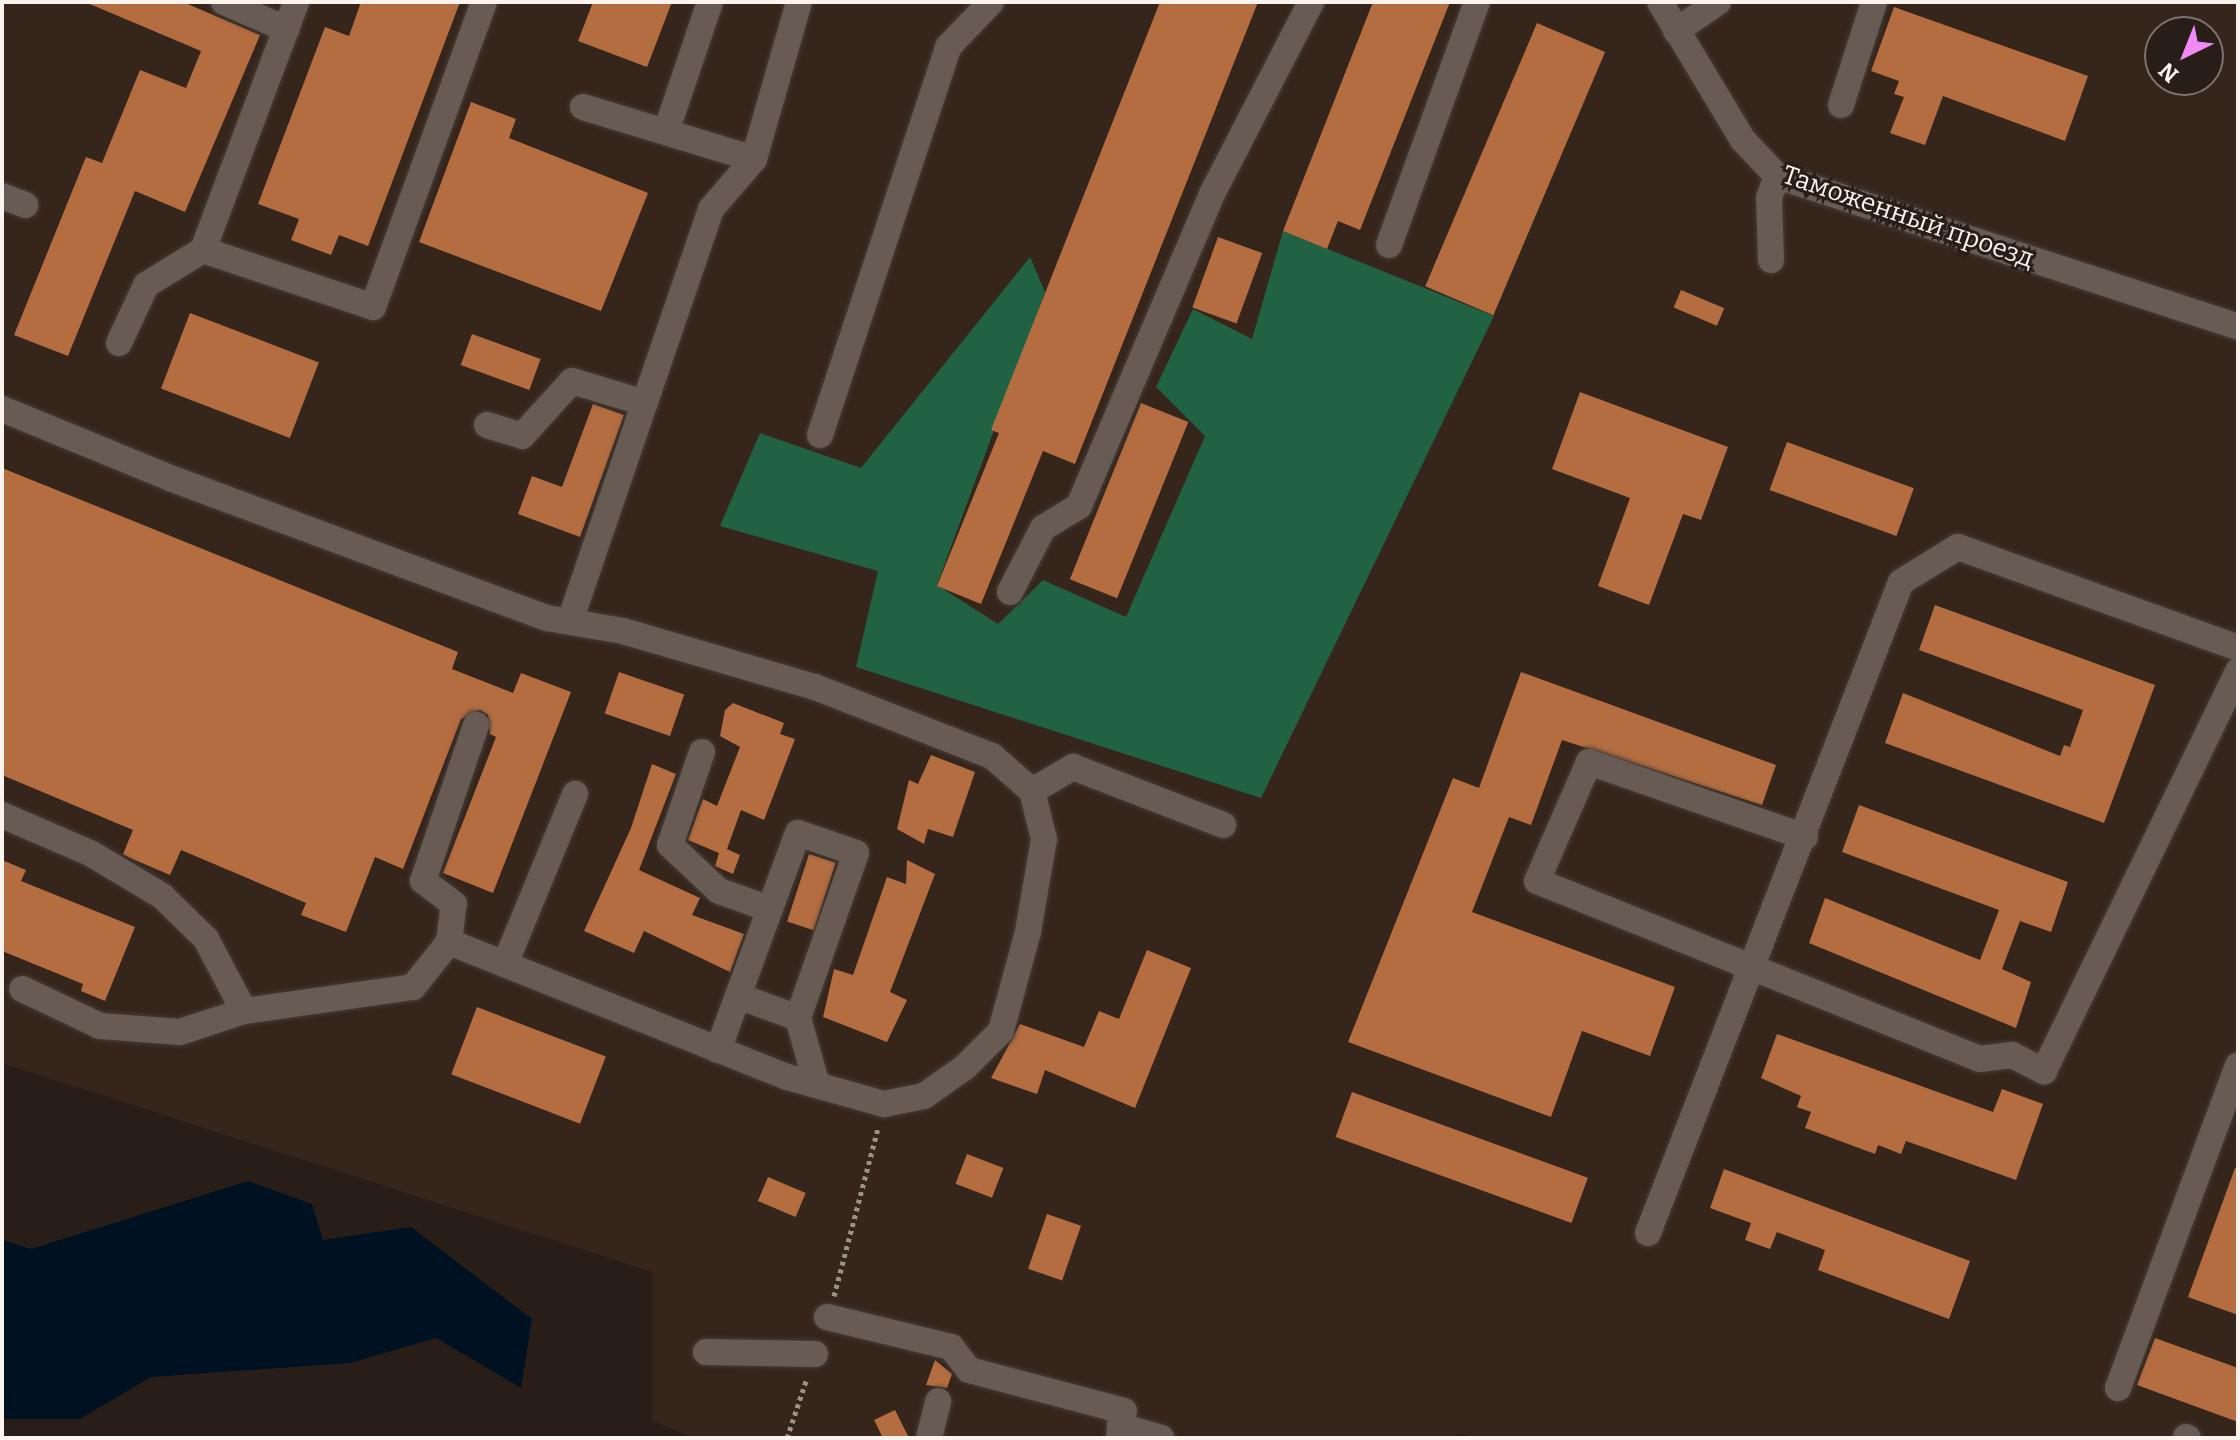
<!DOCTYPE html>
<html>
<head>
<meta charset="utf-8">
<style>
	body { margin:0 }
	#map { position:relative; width:2240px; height:1440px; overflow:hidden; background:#291e17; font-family:Bitter,serif }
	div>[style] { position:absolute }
	.built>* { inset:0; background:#36251b }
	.forest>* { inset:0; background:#216242 }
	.water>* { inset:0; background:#001222 }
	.building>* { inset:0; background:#b36d41; transform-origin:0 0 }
	.path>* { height:5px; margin-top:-2.5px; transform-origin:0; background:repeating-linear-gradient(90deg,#9b928c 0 4px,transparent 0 8px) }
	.roads { filter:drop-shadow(0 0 2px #443c37) drop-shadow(0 0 2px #443c37) }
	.minor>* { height:26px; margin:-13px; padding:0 13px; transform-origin:13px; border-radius:13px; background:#685b53 }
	span { translate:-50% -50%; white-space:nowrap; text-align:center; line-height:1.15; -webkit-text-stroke:6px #291e17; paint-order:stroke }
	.street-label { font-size:26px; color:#fbf3ee }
	.frame { position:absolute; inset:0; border:4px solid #fbf3ee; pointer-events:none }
	.north { position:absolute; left:2144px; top:16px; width:80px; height:80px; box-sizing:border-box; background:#291e17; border:2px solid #7d736d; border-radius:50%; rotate:223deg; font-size:22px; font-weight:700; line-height:32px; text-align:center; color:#fbf3ee }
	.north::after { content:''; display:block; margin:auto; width:28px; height:36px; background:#f18af5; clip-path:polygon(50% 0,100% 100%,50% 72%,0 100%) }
</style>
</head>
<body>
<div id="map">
	<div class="built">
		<div style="clip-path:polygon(evenodd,2px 2px,2238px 2px,2238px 1438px,1476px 1438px,1458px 1433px,1455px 1438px,694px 1438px,652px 1421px,652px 1272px,2px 1063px,2px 2px,2160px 32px,2208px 32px,2208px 80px,2160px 80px,2160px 32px)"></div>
	</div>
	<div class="forest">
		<div style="clip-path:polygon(1283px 231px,1494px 316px,1261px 798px,856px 667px,878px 571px,720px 526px,760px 433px,861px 468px,1030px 257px,1045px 292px,937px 585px,998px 624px,1043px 580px,1126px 617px,1205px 436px,1156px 387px,1193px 309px,1252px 339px)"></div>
	</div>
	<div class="water">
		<div style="clip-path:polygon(248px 1181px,312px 1204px,323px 1240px,411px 1227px,532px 1319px,521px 1388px,436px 1338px,350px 1363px,151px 1377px,80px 1419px,2px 1419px,2px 1240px,31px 1249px)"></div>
	</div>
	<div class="building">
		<div style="clip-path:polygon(85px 2px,183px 2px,260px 35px,185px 212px,135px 191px,68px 356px,14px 335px,86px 157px,102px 163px,140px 70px,186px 88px,201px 51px)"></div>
		<div style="clip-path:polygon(361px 2px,460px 2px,368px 246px,339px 235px,331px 255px,291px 240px,299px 219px,258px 204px,325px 27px,349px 36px)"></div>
		<div style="clip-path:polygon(593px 2px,672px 2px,647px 67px,578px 41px)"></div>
		<div style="clip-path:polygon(1160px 2px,1258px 2px,1075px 464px,1043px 451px,981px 604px,937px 586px,999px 433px,991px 430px)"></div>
		<div style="clip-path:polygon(1373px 2px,1450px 2px,1360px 230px,1338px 221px,1327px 249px,1283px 231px)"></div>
		<div style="clip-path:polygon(1894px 7px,2088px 76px,2065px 141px,1943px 96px,1925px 145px,1890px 133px,1904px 97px,1894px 94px,1899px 81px,1871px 71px)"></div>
		<div style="left:1537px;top:23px;width:74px;height:286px;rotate:23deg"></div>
		<div style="clip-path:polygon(471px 102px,516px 119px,509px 138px,648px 193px,601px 311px,419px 242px)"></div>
		<div style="left:1218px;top:237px;width:47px;height:75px;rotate:20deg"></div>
		<div style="left:1681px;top:290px;width:47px;height:19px;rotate:23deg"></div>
		<div style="left:190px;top:313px;width:138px;height:81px;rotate:21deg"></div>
		<div style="left:472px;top:334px;width:73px;height:33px;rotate:20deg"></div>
		<div style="clip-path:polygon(1580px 392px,1728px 447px,1701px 520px,1683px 514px,1649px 605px,1598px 586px,1630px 498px,1552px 469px)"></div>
		<div style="left:1141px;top:403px;width:51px;height:190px;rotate:22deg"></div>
		<div style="clip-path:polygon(593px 404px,624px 415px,580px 537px,518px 514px,532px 476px,562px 487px)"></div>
		<div style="left:1787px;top:442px;width:135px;height:51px;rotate:20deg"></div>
		<div style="clip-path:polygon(2px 468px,458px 652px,452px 669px,513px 693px,521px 673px,571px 692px,493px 893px,443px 873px,496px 737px,490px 734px,488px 715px,480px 710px,461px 719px,403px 869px,375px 857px,346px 932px,301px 915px,306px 903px,181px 850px,170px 875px,130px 858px,123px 854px,133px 830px,2px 775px)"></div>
		<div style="clip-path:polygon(1935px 605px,2155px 685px,2104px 823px,1885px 743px,1903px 693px,2060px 756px,2064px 745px,2070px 747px,2083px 710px,1919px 650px)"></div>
		<div style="left:619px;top:672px;width:69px;height:44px;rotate:19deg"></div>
		<div style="clip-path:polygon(1521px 672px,1776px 765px,1762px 805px,1562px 740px,1531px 825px,1509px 817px,1472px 912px,1675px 987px,1650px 1056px,1582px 1031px,1551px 1117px,1348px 1042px,1453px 778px,1479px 788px)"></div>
		<div style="clip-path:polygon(733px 703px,784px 723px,780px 734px,795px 739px,764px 820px,741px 810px,727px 849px,740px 855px,733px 874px,715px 866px,719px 853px,688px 840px,703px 799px,717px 806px,740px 747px,720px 736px,725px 710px)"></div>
		<div style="clip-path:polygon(931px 755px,975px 772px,953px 837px,928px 829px,924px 844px,897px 829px,909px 780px,918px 784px)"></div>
		<div style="clip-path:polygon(652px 764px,676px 774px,639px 870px,700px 898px,692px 915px,744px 934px,730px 972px,644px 931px,634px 953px,584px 931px,631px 828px)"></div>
		<div style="clip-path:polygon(1859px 805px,2068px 882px,2051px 932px,2020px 921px,2002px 969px,2031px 982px,2016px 1028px,1809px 943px,1825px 898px,1980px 960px,1999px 910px,1842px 852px)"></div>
		<div style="left:809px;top:854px;width:28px;height:71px;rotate:18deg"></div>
		<div style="clip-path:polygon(2px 860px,26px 870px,21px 881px,135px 927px,105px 1001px,81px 991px,83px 984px,2px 951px)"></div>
		<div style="clip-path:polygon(907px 860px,935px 874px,890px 992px,907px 1000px,887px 1042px,823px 1017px,834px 969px,853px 975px,887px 877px,906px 884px)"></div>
		<div style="clip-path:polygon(1147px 950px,1191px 968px,1135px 1108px,1045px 1070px,1037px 1094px,991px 1078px,1020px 1024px,1084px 1047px,1099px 1011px,1119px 1019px)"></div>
		<div style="left:477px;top:1007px;width:138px;height:72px;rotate:21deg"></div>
		<div style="clip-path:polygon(1777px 1034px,1993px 1112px,2002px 1089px,2043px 1104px,2016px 1180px,1906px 1141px,1901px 1154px,1878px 1145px,1875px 1154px,1805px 1128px,1811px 1112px,1797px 1107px,1801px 1096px,1761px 1078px)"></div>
		<div style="left:1352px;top:1092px;width:251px;height:48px;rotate:20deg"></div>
		<div style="left:967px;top:1154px;width:39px;height:32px;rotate:21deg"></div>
		<div style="clip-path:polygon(2235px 1168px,2238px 1168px,2238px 1315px,2188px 1297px)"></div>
		<div style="clip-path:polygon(1724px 1169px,1970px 1261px,1949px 1319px,1818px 1270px,1825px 1250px,1777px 1232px,1770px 1249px,1745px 1240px,1751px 1223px,1710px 1208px)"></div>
		<div style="left:768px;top:1177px;width:41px;height:26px;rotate:23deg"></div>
		<div style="left:1047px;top:1214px;width:36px;height:58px;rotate:19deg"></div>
		<div style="clip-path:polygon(2155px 1338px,2238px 1368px,2238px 1422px,2137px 1385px)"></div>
		<div style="clip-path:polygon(935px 1360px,952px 1374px,947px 1388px,926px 1385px)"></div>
		<div style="clip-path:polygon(895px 1410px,909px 1438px,883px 1438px,874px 1420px)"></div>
	</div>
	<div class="path">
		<div style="left:834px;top:1296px;width:174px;rotate:-75.3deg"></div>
		<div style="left:787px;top:1438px;width:63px;rotate:-71.6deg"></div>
	</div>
	<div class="roads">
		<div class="minor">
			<div style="left:224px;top:2px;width:68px;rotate:23.5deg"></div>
			<div style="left:1660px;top:2px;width:161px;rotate:59deg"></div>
			<div style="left:1743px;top:140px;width:50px;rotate:46.6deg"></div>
			<div style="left:1777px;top:176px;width:485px;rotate:18.1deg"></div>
			<div style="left:1676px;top:31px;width:51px;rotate:-34.6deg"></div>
			<div style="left:1841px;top:105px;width:108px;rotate:-72.2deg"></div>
			<div style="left:583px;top:107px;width:179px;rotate:16.9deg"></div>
			<div style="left:666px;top:132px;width:137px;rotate:-71.3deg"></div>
			<div style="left:2px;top:196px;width:25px;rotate:21deg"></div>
			<div style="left:1389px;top:245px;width:258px;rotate:-70.1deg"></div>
			<div style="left:203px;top:250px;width:179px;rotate:18.5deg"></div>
			<div style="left:373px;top:307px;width:325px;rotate:-70deg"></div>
			<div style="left:1771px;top:260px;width:62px;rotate:-91.8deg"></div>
			<div style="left:1769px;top:198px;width:23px;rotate:-70deg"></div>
			<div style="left:119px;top:343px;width:64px;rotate:-65deg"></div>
			<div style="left:146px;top:285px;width:67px;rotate:-31.6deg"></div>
			<div style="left:203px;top:250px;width:265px;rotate:-69.4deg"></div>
			<div style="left:2px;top:409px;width:182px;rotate:22.3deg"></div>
			<div style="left:170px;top:478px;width:402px;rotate:20.4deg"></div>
			<div style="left:547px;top:618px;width:77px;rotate:9.7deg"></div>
			<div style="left:623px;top:631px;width:200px;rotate:16.3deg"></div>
			<div style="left:815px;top:687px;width:190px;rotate:21.3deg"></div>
			<div style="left:992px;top:756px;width:53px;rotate:41.2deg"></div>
			<div style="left:1032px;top:791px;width:49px;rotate:76deg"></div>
			<div style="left:1044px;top:839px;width:94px;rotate:99.8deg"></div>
			<div style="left:1028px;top:932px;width:103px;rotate:105.3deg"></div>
			<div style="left:1001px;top:1031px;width:51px;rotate:135deg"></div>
			<div style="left:965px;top:1067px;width:50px;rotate:144.7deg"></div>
			<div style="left:924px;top:1096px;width:41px;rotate:168.7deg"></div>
			<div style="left:884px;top:1104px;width:101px;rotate:-164.4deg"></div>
			<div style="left:787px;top:1077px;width:364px;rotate:-158.2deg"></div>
			<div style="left:449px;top:942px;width:58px;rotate:128.7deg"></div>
			<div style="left:413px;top:987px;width:171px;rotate:171.9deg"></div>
			<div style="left:244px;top:1011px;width:67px;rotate:161.8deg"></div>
			<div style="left:180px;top:1032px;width:80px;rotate:-175.7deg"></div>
			<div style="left:100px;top:1026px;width:86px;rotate:-154.6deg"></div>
			<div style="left:487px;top:425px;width:37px;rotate:17deg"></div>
			<div style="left:522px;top:436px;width:74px;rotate:-47.7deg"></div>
			<div style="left:572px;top:381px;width:76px;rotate:16.8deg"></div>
			<div style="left:820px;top:435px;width:409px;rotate:-71.7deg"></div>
			<div style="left:948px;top:47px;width:62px;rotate:-46.3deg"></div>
			<div style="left:1010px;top:592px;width:72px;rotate:-62.7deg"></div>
			<div style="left:1043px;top:528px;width:42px;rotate:-31.4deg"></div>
			<div style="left:1079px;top:506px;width:339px;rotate:-66.9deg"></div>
			<div style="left:1212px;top:194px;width:216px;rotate:-62.7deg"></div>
			<div style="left:570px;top:621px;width:435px;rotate:-71.1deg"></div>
			<div style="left:711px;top:209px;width:66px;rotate:-49.3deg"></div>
			<div style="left:754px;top:159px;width:163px;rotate:-74deg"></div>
			<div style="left:702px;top:752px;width:98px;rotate:109deg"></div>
			<div style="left:670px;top:845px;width:67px;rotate:43.2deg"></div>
			<div style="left:719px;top:891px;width:54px;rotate:19.4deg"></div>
			<div style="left:1032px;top:791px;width:48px;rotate:-30.3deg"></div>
			<div style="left:1073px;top:767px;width:161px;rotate:21.1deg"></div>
			<div style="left:2px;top:815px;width:96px;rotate:23.4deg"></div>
			<div style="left:90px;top:853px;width:84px;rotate:30.8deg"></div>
			<div style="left:162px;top:896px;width:62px;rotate:44.3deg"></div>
			<div style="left:206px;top:939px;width:81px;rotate:62.2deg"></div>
			<div style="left:1805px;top:837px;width:229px;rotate:-160.9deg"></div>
			<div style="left:1589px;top:762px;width:130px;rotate:113.6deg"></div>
			<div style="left:1537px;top:881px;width:476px;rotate:21.9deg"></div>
			<div style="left:1979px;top:1059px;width:33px;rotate:-7deg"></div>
			<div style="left:2012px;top:1055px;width:36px;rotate:27deg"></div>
			<div style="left:2044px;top:1071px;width:445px;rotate:-64.1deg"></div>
			<div style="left:449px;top:942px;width:38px;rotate:-83deg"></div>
			<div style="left:454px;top:904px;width:39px;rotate:-143deg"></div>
			<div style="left:423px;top:881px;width:165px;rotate:-71.2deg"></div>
			<div style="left:505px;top:964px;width:184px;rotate:-67.6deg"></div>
			<div style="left:738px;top:996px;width:64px;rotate:20.1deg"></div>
			<div style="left:718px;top:1050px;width:231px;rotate:-69.8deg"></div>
			<div style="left:798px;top:833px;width:61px;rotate:19deg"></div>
			<div style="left:856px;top:853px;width:175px;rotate:109.4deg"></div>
			<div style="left:798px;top:1018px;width:70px;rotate:74.2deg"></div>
			<div style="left:1648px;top:1233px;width:698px;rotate:-68.76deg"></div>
			<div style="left:1901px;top:582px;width:67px;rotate:-31.6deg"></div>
			<div style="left:1958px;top:547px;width:298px;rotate:19.8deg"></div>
			<div style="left:827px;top:1317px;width:128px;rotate:13.6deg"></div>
			<div style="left:951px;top:1347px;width:29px;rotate:52deg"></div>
			<div style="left:969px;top:1370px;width:160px;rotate:14.8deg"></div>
			<div style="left:1124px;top:1411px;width:16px;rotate:105deg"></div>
			<div style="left:706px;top:1352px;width:109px;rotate:1.1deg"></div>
			<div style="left:2118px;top:1388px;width:344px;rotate:-69.6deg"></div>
			<div style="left:2186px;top:1437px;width:2px;rotate:27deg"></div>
			<div style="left:929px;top:1438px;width:38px;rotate:-76deg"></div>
			<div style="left:1119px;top:1438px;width:12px;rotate:-85deg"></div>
			<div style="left:1120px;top:1426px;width:43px;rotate:16.3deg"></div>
		</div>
	</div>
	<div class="street-label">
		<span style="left:1908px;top:217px;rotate:19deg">Таможенный проезд</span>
	</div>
	<div class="frame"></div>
	<div class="north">N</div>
</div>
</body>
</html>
